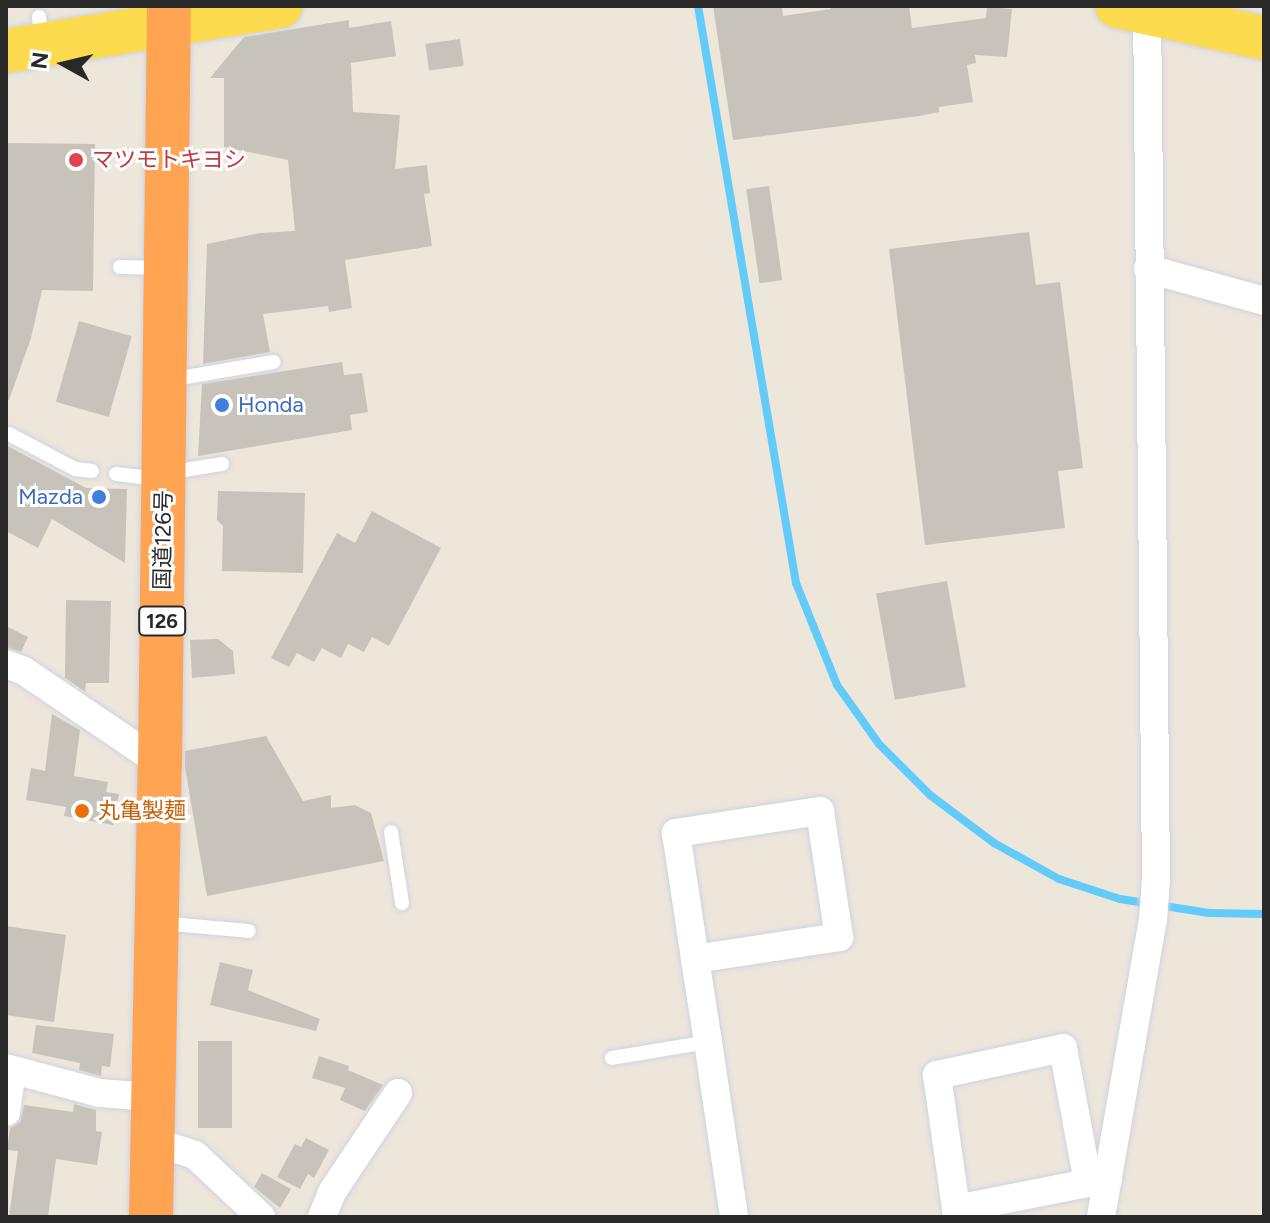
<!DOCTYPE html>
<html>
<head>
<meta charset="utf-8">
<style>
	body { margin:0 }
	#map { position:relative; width:1270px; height:1223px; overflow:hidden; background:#ede6da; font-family:Figtree,"Noto Sans JP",sans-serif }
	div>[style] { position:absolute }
	.stream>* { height:8px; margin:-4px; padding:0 4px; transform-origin:4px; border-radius:4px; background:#63cbf9 }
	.building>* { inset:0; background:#c8c3ba; transform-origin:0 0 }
	.roads { filter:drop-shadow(0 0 2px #cfd2e4) drop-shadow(0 0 2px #cfd2e4) }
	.lane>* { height:14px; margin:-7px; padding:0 7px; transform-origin:7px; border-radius:7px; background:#fff }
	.street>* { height:28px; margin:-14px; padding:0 14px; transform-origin:14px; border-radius:14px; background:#fff }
	.primary>* { height:44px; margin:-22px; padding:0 22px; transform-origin:22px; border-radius:22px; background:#fddb4f }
	.highway>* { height:44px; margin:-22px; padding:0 22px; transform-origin:22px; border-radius:22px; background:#ffa453 }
	.dots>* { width:22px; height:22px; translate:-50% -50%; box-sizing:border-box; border:4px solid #fff; border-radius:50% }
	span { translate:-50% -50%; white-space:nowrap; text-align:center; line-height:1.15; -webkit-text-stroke:6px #fff; paint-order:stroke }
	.shield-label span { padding:2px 6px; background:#fff; border:2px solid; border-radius:6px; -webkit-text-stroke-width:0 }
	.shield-label { font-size:20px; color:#292929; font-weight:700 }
	.health-label { font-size:22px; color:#be3a42 }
	.left { translate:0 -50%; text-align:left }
	.shop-label { font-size:22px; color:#366cbe }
	.right { translate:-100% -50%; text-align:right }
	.street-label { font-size:22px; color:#292929 }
	.food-label { font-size:22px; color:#c56008 }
	.frame { position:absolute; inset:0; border:8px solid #292929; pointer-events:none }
	.north { position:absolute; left:24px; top:24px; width:80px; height:80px; -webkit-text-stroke:6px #fff; paint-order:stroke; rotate:278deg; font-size:22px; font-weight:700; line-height:32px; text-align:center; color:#292929 }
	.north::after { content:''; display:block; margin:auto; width:28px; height:36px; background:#292929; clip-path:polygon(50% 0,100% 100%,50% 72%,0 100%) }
</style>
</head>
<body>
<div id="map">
	<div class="stream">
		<div style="left:698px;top:6px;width:585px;rotate:80.36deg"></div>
		<div style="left:796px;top:583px;width:110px;rotate:68.1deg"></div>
		<div style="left:837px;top:685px;width:72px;rotate:54.6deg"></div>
		<div style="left:879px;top:744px;width:72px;rotate:45deg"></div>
		<div style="left:930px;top:795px;width:80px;rotate:36.9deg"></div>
		<div style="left:994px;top:843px;width:74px;rotate:29deg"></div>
		<div style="left:1059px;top:879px;width:64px;rotate:18.2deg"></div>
		<div style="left:1120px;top:899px;width:90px;rotate:8.9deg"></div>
		<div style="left:1209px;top:913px;width:55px;rotate:1deg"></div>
	</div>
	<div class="building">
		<div style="clip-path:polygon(713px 6px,782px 6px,783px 16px,831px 9px,830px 6px,909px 6px,912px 28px,986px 18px,987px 7px,1012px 9px,1007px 57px,975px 55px,976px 63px,967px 65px,973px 102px,939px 107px,939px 112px,919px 116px,733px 140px)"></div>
		<div style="clip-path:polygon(349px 20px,349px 28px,391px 21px,396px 56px,351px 63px,353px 112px,400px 115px,395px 169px,427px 165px,430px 193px,424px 194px,432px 246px,345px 260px,352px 308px,329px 312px,328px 306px,263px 314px,270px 352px,203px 364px,207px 244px,260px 233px,295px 231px,288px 160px,224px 147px,224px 78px,210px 78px,244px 37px)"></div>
		<div style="left:460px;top:39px;width:27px;height:35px;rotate:82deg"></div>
		<div style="clip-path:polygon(6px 143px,95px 144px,93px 291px,42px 290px,31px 338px,9px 400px,6px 400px)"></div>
		<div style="left:769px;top:186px;width:95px;height:23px;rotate:82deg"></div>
		<div style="clip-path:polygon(1029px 232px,1036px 285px,1060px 282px,1083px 468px,1058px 471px,1065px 528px,925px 545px,889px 249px)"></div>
		<div style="left:79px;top:321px;width:55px;height:84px;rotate:16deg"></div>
		<div style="clip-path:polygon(342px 362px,344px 375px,362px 373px,368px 412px,350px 415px,352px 430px,198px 456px,202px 384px)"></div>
		<div style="clip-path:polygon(6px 445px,86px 488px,127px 489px,125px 563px,52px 519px,38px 548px,6px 531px)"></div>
		<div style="clip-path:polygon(218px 491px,305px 493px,303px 573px,222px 571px,223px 526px,217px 520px)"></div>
		<div style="clip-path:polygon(372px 511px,441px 548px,389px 646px,372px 637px,364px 652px,348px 644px,341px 658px,322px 648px,314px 662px,297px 653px,289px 667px,271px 658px,337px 533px,355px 543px)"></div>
		<div style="left:947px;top:581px;width:108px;height:72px;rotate:80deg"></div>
		<div style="clip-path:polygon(66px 600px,111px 601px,109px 683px,86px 683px,85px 692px,65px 678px)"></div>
		<div style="clip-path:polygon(6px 626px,28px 637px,21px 652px,6px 647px)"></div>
		<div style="clip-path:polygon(218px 639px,233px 651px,235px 674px,192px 678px,190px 640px)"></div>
		<div style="clip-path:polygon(52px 714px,80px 730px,74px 776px,108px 782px,106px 792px,119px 794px,113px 825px,64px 816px,66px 807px,26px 800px,31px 768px,45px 771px)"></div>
		<div style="clip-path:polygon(266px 736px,303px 801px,331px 795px,331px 808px,355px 805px,371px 813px,384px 861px,207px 896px,185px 768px,185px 751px)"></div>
		<div style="clip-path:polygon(6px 926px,66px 935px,54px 1022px,6px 1015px)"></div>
		<div style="clip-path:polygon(220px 962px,253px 970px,248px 990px,320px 1019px,316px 1031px,210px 1005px)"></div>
		<div style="clip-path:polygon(36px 1025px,114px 1034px,110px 1067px,102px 1066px,101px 1076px,79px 1070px,80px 1063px,32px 1053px)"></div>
		<div style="left:198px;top:1041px;width:34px;height:87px"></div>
		<div style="clip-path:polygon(319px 1056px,349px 1066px,348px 1070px,383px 1085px,365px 1111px,340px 1100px,345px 1088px,312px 1078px)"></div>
		<div style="clip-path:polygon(74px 1104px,96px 1110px,96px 1131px,102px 1132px,97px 1165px,56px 1159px,48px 1217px,9px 1217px,18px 1151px,7px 1150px,10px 1128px,20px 1122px,24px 1105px,73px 1112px)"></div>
		<div style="clip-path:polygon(306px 1138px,329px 1150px,314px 1178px,308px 1174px,300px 1189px,277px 1177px,295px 1144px,301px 1147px)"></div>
		<div style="clip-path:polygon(262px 1173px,291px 1189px,280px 1208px,254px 1187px)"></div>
	</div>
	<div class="roads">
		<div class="lane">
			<div style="left:39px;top:17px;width:24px;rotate:83deg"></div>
			<div style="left:120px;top:267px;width:42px;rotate:1.4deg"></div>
			<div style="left:169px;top:380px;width:106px;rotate:-9.8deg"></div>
			<div style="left:9px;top:434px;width:75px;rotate:27.9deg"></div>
			<div style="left:75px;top:469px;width:17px;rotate:7deg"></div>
			<div style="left:167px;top:473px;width:56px;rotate:-9.3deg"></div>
			<div style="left:116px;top:474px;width:43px;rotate:6.6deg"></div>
			<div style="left:391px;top:832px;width:72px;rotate:81.2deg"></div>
			<div style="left:161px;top:923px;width:88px;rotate:5.2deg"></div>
			<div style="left:612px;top:1058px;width:97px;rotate:-9.5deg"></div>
		</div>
		<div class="street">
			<div style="left:1148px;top:269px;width:120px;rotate:15.4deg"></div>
			<div style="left:6px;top:664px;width:19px;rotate:21deg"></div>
			<div style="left:24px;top:671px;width:164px;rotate:34.1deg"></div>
			<div style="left:695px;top:959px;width:146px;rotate:-8.7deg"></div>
			<div style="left:839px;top:937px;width:127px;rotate:-98.6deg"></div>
			<div style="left:820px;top:811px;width:146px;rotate:171.3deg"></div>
			<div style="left:676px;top:833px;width:127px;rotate:81.4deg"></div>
			<div style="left:695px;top:959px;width:84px;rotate:81.1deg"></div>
			<div style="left:708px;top:1042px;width:177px;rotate:81.5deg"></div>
			<div style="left:6px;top:1068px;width:96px;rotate:15deg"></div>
			<div style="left:99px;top:1093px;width:54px;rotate:4.2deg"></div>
			<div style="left:6px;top:1112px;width:42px;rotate:-81.9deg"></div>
			<div style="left:152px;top:1141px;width:45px;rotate:18deg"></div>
			<div style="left:195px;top:1155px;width:91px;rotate:43.2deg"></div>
			<div style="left:1088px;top:1183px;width:137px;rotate:-100.5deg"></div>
			<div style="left:1063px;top:1048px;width:129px;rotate:167.9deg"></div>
			<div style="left:937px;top:1075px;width:135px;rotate:81.9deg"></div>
			<div style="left:956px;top:1209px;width:155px;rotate:-11.2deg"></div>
			<div style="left:322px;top:1217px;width:27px;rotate:-68deg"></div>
			<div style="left:332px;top:1192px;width:119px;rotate:-56.3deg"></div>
			<div style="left:1101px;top:1217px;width:302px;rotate:-80.1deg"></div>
			<div style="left:1153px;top:920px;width:41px;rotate:-85.8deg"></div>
			<div style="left:1156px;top:879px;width:873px;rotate:-90.59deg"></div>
		</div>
		<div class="primary">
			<div style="left:1117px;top:6px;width:150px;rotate:12.3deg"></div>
			<div style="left:6px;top:51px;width:278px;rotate:-9.3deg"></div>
		</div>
		<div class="highway">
			<div style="left:151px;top:1217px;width:454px;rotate:-88.9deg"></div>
			<div style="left:160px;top:763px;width:757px;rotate:-89.32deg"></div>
		</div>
	</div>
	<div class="dots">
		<div style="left:76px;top:160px;background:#e0444e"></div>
		<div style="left:222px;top:405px;background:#3f7fe0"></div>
		<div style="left:99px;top:497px;background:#3f7fe0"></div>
		<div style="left:82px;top:811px;background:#e8710a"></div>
	</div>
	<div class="shield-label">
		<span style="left:162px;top:621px">126</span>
	</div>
	<div class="health-label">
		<span class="left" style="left:92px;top:160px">マツモトキヨシ</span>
	</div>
	<div class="shop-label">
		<span class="left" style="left:238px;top:405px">Honda</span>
		<span class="right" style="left:83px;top:497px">Mazda</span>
	</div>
	<div class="street-label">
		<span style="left:163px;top:540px;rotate:-89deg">国道126号</span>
	</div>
	<div class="food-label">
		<span class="left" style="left:98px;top:811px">丸亀製麺</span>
	</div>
	<div class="frame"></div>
	<div class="north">N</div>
</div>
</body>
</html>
